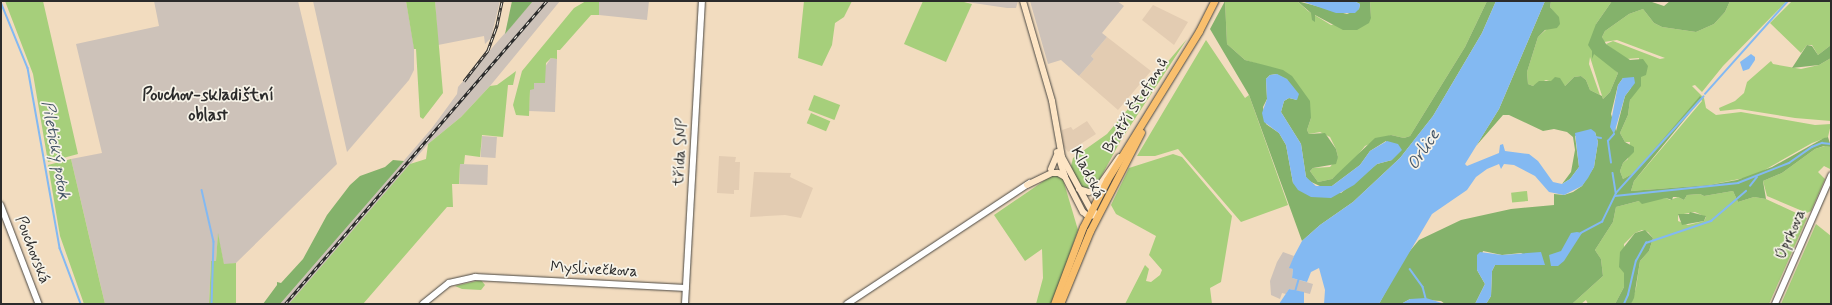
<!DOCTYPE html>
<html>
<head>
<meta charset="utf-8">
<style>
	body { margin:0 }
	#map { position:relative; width:1832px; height:305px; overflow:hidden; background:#f2dcbf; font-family:Mynerve,sans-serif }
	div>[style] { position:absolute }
	.built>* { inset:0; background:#e3ccb2 }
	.industrial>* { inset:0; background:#cdc2b9; transform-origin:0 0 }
	.green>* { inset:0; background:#a6cf7b; transform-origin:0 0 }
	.forest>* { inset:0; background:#84b26b }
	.water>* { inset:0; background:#83b9f2 }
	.stream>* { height:1.5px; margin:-0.75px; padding:0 0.75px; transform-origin:0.75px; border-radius:0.75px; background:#83b9f2 }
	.roads { filter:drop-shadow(0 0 1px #494641) drop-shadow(0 0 1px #494641) }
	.tertiary>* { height:5.5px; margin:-2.75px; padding:0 2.75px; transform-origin:2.75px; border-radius:2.75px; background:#fff }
	.secondary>* { height:6px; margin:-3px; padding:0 3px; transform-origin:3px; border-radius:3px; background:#fde5c5 }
	.primary>* { height:7px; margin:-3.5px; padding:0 3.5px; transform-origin:3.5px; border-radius:3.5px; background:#f9bf6d }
	.rail>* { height:3px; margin-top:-1.5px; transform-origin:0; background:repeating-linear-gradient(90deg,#f7f3e8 0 4.5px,#2b2b2b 0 9px); box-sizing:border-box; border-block:1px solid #2b2b2b }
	span { translate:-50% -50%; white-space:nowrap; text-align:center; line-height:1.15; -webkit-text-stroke:3.5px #f7f3e8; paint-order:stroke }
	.street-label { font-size:16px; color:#2b2b2b }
	.neighbourhood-label { font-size:17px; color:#2b2b2b; font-weight:700 }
	.water-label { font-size:17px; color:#455667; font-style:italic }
	.frame { position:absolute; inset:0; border:2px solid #2b2b2b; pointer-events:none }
</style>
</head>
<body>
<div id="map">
	<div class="built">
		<div style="clip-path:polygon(1153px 5px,1188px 22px,1174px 45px,1142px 20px)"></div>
		<div style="clip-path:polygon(1107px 37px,1151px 71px,1118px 110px,1079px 76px,1094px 59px,1091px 56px)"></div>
		<div style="clip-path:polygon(1087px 121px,1096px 134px,1068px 152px,1063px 145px,1062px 130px,1071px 127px,1073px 130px)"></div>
		<div style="clip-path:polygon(719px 156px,736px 157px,735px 162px,740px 162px,739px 190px,734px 190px,734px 194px,717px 193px)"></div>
		<div style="clip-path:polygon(754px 172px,791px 173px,790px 177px,813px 188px,801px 218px,785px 215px,750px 217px)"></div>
	</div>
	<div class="industrial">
		<div style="clip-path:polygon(154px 1px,298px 1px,337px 164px,236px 263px,224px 265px,218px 235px,216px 261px,211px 261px,209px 304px,105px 304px,71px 159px,102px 153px,76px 44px,159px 26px)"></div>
		<div style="clip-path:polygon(313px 1px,406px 1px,414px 47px,414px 70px,409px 80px,347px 152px)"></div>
		<div style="clip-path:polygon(435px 1px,500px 1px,491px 38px,485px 44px,484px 36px,438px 45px)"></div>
		<div style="clip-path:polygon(533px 1px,560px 1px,490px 86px,461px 117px,428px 144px,290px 304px,280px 304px,432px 128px,457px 94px,458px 87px)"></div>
		<div style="clip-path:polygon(599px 1px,649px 1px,647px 20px,599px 15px)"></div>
		<div style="clip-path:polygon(960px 1px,1018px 1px,1016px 8px,1007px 8px)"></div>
		<div style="clip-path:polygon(1030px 1px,1117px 1px,1124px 6px,1102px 33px,1107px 37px,1091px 56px,1094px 59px,1079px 76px,1061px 60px,1048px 64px)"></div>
		<div style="clip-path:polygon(551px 58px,557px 59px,555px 112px,529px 111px,530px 89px)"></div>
		<div style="left:482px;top:136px;width:15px;height:21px;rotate:4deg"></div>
		<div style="left:460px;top:164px;width:28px;height:20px;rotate:2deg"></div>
		<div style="clip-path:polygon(1283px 252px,1294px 256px,1290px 268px,1293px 269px,1292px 278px,1313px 284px,1310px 294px,1289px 289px,1286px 294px,1282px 293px,1280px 299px,1271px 295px,1270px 281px,1277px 262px)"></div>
	</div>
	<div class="green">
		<div style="clip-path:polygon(5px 1px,43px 1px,78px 154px,48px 162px,33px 74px)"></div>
		<div style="clip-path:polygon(406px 1px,435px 1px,443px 93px,423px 119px,420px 117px,416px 49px,414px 49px)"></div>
		<div style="clip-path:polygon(586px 1px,599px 1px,599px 15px,591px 15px,560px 50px,557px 50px,557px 59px,551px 58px,546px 63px,545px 83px,534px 83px,534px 89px,530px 90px,529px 116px,516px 115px,513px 105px,522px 71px,574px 8px)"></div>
		<div style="clip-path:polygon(804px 1px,852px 1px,844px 17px,835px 23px,832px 45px,822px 66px,798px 58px)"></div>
		<div style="clip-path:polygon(923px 1px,960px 1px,972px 4px,946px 62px,904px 44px)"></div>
		<div style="clip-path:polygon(1225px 1px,1297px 1px,1308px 11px,1331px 25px,1371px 18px,1370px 1px,1487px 1px,1465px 47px,1410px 136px,1404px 138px,1391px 135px,1365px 146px,1353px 161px,1332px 179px,1318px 182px,1310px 171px,1313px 168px,1330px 167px,1338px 157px,1336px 149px,1330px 137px,1320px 132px,1309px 134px,1307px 130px,1311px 118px,1271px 68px,1245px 60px,1227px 44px)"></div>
		<div style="clip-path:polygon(1551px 1px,1612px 1px,1596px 24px,1613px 68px,1618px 73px,1610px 92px,1603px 99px,1590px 57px,1589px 64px,1600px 95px,1590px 90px,1586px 80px,1581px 76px,1574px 77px,1565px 86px,1546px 80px,1533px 86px,1528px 84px,1527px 72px,1538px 37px,1548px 28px,1557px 28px,1558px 17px,1550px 7px)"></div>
		<div style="clip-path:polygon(1730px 1px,1787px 1px,1723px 66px,1702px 92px,1695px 85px,1692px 86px,1704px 98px,1706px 108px,1716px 115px,1741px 112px,1815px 125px,1831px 124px,1828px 137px,1812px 143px,1754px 176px,1709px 185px,1631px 191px,1634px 181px,1702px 101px,1700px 97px,1634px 173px,1623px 179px,1620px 171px,1623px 163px,1628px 159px,1630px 142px,1625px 142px,1620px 133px,1628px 115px,1630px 100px,1641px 81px,1639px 58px,1626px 59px,1606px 44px,1613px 41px,1660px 59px,1665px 58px,1617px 40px,1604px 42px,1602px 37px,1605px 31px,1629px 14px,1643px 9px,1654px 23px,1662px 27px,1696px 32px,1714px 24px,1725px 12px)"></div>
		<div style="clip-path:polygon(1792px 1px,1831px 1px,1831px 45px,1818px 55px,1812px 45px,1807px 45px,1801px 53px,1770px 23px)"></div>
		<div style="clip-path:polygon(1187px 39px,1121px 140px,1095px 188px,1090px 190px,1079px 186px,1071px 166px,1073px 158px,1107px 134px)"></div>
		<div style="clip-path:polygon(1206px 40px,1245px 98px,1249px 95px,1288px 205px,1241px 222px,1178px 149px,1155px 156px,1137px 156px)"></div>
		<div style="clip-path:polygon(1831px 58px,1831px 121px,1795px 118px,1739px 109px,1720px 111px,1719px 108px,1735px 101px,1744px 93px,1747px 82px,1771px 61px,1773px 64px,1801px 69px,1819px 65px)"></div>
		<div style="clip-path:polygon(516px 71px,513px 85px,508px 85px,503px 137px,482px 135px,480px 157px,465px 155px,464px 164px,460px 164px,459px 184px,452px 184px,453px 207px,447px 207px,363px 304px,289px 304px,410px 164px,426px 159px,428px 144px,461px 117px,490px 86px,497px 85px)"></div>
		<div style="left:814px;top:95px;width:28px;height:16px;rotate:21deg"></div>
		<div style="left:811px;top:113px;width:21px;height:11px;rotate:23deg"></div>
		<div style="clip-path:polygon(1825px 146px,1831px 147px,1831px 166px,1830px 169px,1824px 166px,1818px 172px,1825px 179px,1811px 211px,1807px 213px,1767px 196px,1763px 181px,1782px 173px,1815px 149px)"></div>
		<div style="clip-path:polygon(1173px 154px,1182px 157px,1232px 216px,1221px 282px,1210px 288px,1212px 304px,1125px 304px,1145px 265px,1149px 269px,1146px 281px,1151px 282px,1160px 275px,1162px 270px,1149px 255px,1156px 236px,1116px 214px,1111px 205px,1129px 168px)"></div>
		<div style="clip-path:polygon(71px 159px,100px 283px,105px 304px,84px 304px,60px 236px,48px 165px)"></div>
		<div style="clip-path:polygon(1054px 174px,1062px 176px,1078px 230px,1052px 304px,1036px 304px,1043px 278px,1042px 249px,1025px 261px,994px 215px)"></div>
		<div style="left:1527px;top:191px;width:10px;height:16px;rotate:84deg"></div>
		<div style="clip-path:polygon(evenodd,1733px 191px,1738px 202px,1754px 197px,1766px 199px,1807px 218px,1769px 304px,1631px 304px,1636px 288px,1640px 261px,1649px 251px,1653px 238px,1648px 232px,1642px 230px,1635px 233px,1624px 244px,1624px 287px,1615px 304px,1588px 304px,1586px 300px,1581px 304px,1572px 304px,1603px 276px,1601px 259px,1595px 250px,1613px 222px,1616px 207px,1639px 201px,1666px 198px,1670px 200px,1678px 197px,1684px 200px,1687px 195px,1700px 194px,1704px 196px,1733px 191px,1695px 212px,1706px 217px,1704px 221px,1688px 225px,1678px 221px,1678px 215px,1695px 212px)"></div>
		<div style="clip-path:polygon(1816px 224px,1831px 236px,1831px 304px,1781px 304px)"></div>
		<div style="clip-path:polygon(218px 233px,224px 264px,236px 263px,236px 304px,209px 304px,211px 261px,216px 261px)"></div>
		<div style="clip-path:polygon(481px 280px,485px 285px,481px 290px,462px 289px,455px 286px)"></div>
	</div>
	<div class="forest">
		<div style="clip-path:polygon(512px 1px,533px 1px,505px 34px)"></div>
		<div style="clip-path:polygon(evenodd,1225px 1px,1227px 44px,1245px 60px,1283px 70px,1292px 76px,1310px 101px,1311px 118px,1307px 130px,1309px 134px,1325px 133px,1336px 149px,1338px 157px,1336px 164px,1313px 168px,1310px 171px,1318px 182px,1332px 179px,1375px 138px,1391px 135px,1404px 138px,1410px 136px,1465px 47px,1487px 1px,1496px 1px,1482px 33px,1433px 116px,1400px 158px,1353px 202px,1320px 225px,1302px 241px,1249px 95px,1210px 29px,1225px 1px,1277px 74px,1287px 79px,1297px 100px,1289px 98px,1284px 101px,1281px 112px,1301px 144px,1306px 177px,1309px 181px,1322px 187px,1332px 186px,1360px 165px,1370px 151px,1386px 141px,1392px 160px,1377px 164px,1341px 193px,1293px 183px,1286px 145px,1279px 133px,1266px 124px,1263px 107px,1267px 99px,1266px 79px,1270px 75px,1277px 74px)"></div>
		<div style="clip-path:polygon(1297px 1px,1347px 14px,1359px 9px,1360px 4px,1354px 1px,1370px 1px,1371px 18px,1369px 23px,1357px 30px,1343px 30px,1315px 15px,1315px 22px,1312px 20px,1311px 13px)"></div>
		<div style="clip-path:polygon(evenodd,1545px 1px,1551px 1px,1550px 7px,1559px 17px,1560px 24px,1557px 28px,1545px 30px,1538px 37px,1527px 72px,1528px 84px,1533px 86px,1539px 81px,1551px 81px,1555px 77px,1560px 78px,1565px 86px,1574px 77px,1581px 76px,1586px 80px,1590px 90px,1602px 96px,1603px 99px,1610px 92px,1618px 73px,1594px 54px,1592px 59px,1592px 51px,1588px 45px,1596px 24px,1612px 1px,1649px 1px,1664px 6px,1670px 1px,1730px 1px,1725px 12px,1714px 24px,1696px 32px,1662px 27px,1654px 23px,1643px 9px,1629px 14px,1605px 31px,1602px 37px,1606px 44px,1630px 60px,1643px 59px,1648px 66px,1646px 75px,1641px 77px,1641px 86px,1630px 100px,1628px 115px,1620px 133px,1625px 142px,1634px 147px,1634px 152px,1623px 163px,1620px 171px,1623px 179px,1634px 173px,1700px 96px,1702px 98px,1634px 181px,1631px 191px,1709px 185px,1737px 180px,1772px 167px,1824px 138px,1828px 137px,1831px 147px,1824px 146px,1815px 149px,1782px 173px,1763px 181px,1766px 199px,1754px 197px,1738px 202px,1733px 191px,1704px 196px,1700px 194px,1687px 195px,1684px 200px,1678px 197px,1673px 197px,1672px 200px,1666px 198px,1642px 204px,1639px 201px,1616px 207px,1613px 222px,1595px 250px,1601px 259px,1603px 276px,1572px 304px,1486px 304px,1491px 296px,1492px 271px,1495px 265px,1545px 265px,1521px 253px,1502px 255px,1483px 251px,1477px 270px,1485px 284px,1475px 304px,1445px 304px,1441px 301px,1410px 299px,1401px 304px,1379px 304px,1404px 258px,1419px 240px,1461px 220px,1511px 209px,1554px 205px,1554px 194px,1564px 195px,1573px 192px,1582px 186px,1594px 167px,1598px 142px,1595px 132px,1575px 136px,1579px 167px,1570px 179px,1562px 184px,1571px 172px,1575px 150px,1573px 137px,1567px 132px,1554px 129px,1543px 131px,1509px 115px,1503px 115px,1476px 146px,1499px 109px,1545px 1px,1623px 78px,1631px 88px,1625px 96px,1616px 131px,1611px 114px,1618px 85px,1623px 78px)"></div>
		<div style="clip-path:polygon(1807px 45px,1812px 46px,1818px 55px,1831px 45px,1831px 58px,1819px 65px,1792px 68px)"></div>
		<div style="clip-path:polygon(393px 160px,404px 161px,280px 304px,263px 304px,277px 285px,277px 282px,281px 283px,303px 259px,327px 215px,350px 185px,360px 176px,385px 167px)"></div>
		<div style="clip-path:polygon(1690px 212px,1706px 216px,1704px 221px,1682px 225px,1678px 214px,1689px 214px)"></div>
		<div style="clip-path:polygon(1645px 230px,1653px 238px,1649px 251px,1640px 261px,1634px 298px,1631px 304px,1615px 304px,1624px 287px,1624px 273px,1619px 267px,1620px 252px,1635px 233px)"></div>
	</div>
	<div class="water">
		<div style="clip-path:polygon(1301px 1px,1354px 1px,1360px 4px,1359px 9px,1355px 13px,1336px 13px)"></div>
		<div style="clip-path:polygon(1496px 1px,1545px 1px,1499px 109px,1465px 164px,1467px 166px,1499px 153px,1500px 145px,1503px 144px,1505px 151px,1529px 154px,1538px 161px,1553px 182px,1562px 184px,1570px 179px,1579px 167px,1575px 133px,1591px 129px,1595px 132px,1598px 142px,1594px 167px,1588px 178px,1582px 186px,1564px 195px,1549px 192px,1535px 176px,1514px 165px,1504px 164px,1501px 169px,1499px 164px,1487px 169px,1476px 177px,1467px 190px,1432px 214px,1379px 304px,1324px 304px,1325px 290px,1319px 268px,1311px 272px,1307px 282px,1292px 278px,1293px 269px,1289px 268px,1294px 256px,1302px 241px,1320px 225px,1353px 202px,1400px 158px,1433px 116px,1482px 33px)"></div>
		<div style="clip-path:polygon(1751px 54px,1755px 57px,1755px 60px,1749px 69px,1743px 71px,1740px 62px)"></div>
		<div style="clip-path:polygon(1277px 74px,1287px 79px,1299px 94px,1297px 100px,1289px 98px,1284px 101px,1281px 112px,1301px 144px,1306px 177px,1316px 186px,1332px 186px,1360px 165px,1370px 151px,1387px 141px,1398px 144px,1402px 150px,1392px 160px,1377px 164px,1354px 185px,1331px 198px,1311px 197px,1298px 190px,1293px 183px,1286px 145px,1279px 133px,1264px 122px,1262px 113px,1267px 99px,1266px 79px,1270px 75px)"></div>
		<div style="clip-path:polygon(1634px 77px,1635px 83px,1625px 96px,1614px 134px,1610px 127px,1618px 85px,1623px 78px)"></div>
		<div style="clip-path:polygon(1577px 232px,1582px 233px,1564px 261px,1558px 266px,1551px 266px,1549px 255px,1561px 251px,1571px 233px)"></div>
		<div style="clip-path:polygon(1480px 252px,1502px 255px,1541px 252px,1545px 265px,1495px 265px,1492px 271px,1491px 296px,1486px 304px,1475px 304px,1485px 284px,1477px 270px,1477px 255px)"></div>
		<div style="clip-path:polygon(1289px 289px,1304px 292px,1304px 304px,1279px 304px)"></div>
		<div style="clip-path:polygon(1426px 298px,1445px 304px,1401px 304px,1410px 299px)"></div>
	</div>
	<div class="stream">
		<div style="left:1px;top:2px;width:71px;rotate:67.8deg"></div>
		<div style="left:28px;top:68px;width:183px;rotate:79.9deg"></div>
		<div style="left:60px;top:248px;width:60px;rotate:69.4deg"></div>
		<div style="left:1705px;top:94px;width:125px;rotate:-48.3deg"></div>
		<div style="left:1595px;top:137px;width:6px;rotate:9deg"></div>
		<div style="left:1611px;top:163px;width:22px;rotate:-98deg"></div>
		<div style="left:1608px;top:141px;width:9px;rotate:-49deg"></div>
		<div style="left:1613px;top:173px;width:20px;rotate:81deg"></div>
		<div style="left:1750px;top:186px;width:11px;rotate:-52deg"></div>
		<div style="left:202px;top:190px;width:53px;rotate:77deg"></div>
		<div style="left:214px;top:242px;width:62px;rotate:91.8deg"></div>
		<div style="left:1615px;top:196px;width:124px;rotate:-6deg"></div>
		<div style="left:1738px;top:183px;width:55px;rotate:-21.4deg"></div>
		<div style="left:1789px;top:163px;width:28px;rotate:-35deg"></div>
		<div style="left:1812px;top:147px;width:11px;rotate:-22deg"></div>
		<div style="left:1822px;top:143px;width:9px;rotate:6deg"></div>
		<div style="left:1581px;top:233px;width:24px;rotate:-28deg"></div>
		<div style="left:1602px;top:222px;width:32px;rotate:-64deg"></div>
		<div style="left:1616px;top:193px;width:130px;rotate:-47.8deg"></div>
		<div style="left:1410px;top:269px;width:22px;rotate:54deg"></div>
		<div style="left:1423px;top:287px;width:11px;rotate:75deg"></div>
		<div style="left:1295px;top:292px;width:15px;rotate:-74deg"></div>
		<div style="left:1624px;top:304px;width:10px;rotate:-66deg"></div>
		<div style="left:1628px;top:295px;width:35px;rotate:-77deg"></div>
		<div style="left:1636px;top:261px;width:21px;rotate:-61deg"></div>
		<div style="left:1646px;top:243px;width:69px;rotate:-18.7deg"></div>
		<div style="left:1711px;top:221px;width:46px;rotate:-40.6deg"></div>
	</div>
	<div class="roads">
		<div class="tertiary">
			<div style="left:1px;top:205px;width:106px;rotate:69deg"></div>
			<div style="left:423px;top:304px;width:33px;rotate:-39deg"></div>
			<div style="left:449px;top:283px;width:27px;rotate:-13deg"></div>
			<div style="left:475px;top:277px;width:211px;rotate:3deg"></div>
			<div style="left:685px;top:304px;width:303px;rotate:-86.8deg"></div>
			<div style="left:847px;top:304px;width:219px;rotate:-33.5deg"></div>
			<div style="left:1775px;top:304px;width:140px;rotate:-66.4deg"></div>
		</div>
		<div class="secondary">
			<div style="left:1023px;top:1px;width:104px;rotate:73.8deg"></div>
			<div style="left:1052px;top:101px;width:57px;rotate:79.9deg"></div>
			<div style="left:1062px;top:157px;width:60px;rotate:61.3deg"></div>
			<div style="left:1091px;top:210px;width:9px;rotate:36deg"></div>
			<div style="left:1057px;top:152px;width:26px;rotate:72deg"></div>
			<div style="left:1065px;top:177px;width:39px;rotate:63deg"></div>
			<div style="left:1083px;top:212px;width:6px;rotate:39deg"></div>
			<div style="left:1088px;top:216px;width:10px;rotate:-6deg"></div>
			<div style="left:1051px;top:169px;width:15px;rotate:-67deg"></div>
			<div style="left:1027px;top:185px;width:28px;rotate:-26deg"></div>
			<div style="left:1052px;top:173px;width:6px"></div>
			<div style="left:1058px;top:173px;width:8px;rotate:30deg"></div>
			<div style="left:1079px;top:189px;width:10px;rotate:17deg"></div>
			<div style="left:1089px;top:192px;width:9px;rotate:-21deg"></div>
			<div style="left:1097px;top:189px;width:39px;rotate:-55deg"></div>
		</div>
		<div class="primary">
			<div style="left:1054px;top:304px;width:82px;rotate:-69.4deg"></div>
			<div style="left:1083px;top:227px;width:53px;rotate:-62.9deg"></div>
			<div style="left:1107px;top:180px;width:175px;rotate:-58.3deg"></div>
			<div style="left:1199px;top:31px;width:34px;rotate:-63deg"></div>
			<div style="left:1060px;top:304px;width:79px;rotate:-67.7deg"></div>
			<div style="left:1090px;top:231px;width:111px;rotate:-62.7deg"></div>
		</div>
	</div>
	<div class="rail">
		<div style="left:464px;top:81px;width:39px;rotate:-52deg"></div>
		<div style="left:488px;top:50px;width:27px;rotate:-70deg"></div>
		<div style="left:497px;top:25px;width:25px;rotate:-78deg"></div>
		<div style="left:285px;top:304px;width:401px;rotate:-49.2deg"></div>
	</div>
	<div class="street-label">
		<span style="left:1136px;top:106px;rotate:-58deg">Bratří Štefanů</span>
		<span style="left:681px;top:152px;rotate:-87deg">třída SNP</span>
		<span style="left:1087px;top:173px;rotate:63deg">Kladská</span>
		<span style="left:1791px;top:235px;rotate:-66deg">Úprkova</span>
		<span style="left:32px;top:250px;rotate:69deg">Pouchovská</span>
		<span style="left:594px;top:270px;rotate:3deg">Myslivečkova</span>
	</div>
	<div class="neighbourhood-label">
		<span style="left:208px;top:106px">Pouchov-skladištní<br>oblast</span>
	</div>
	<div class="water-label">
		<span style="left:55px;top:150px;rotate:80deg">Piletický potok</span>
		<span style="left:1424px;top:150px;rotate:-57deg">Orlice</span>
	</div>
	<div class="frame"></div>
</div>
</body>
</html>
